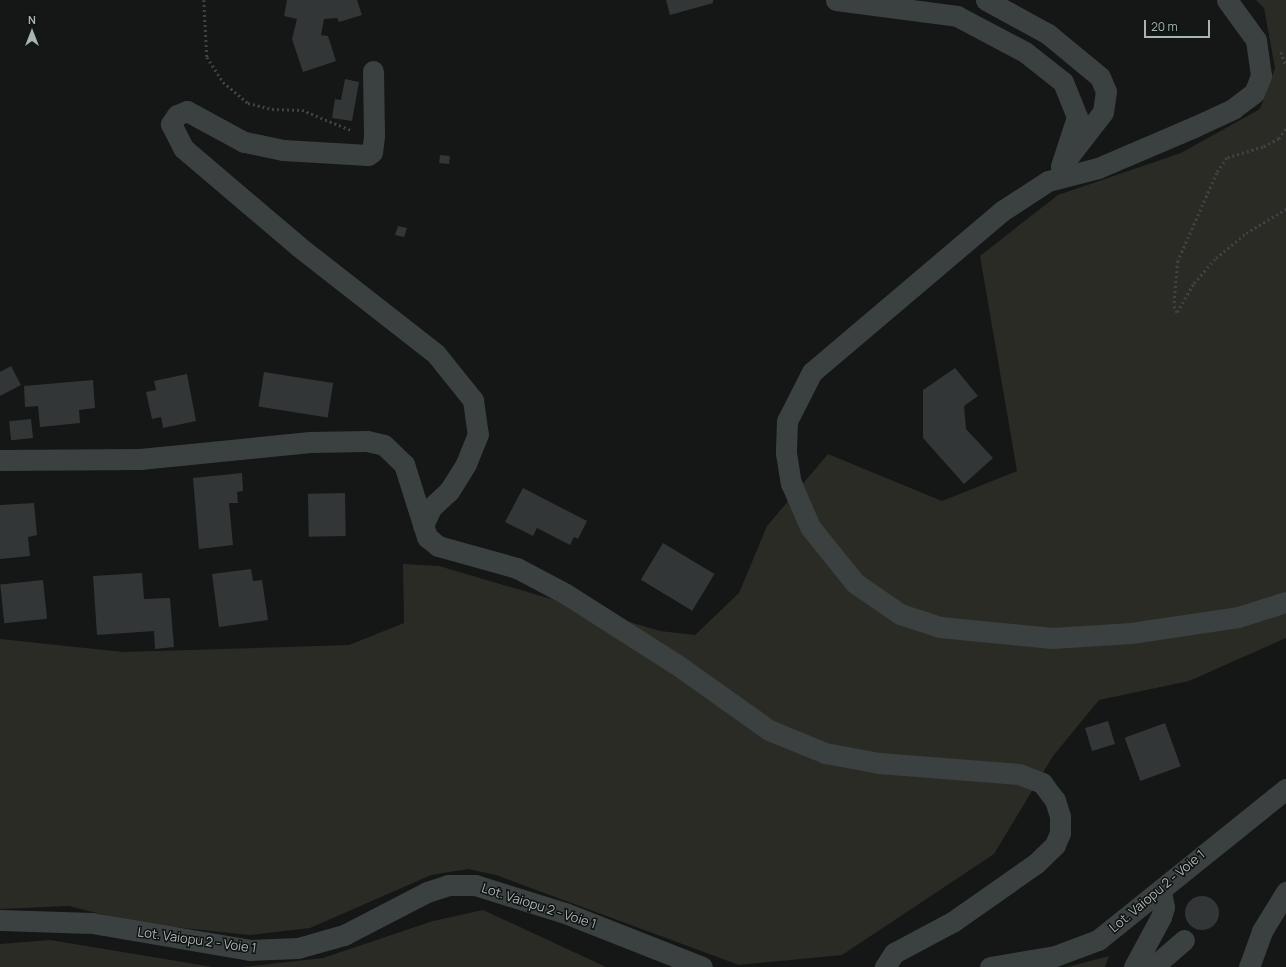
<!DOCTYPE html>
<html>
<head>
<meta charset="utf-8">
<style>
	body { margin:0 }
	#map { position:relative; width:1286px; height:967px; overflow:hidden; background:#151717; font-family:Manrope,sans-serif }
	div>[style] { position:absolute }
	.green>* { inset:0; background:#2a2b24 }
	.building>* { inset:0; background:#323636; transform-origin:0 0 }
	.round { border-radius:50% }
	.path>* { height:2.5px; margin-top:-1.25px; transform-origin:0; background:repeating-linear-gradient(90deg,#3f4443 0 2px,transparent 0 5px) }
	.minor>* { height:21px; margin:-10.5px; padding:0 10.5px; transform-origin:10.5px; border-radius:10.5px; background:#3b4040 }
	span { translate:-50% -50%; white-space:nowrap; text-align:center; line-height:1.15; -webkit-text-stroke:3px #101212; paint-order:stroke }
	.street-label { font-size:13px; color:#a8b6b2 }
	.north { position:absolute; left:12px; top:12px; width:40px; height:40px; -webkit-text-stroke:3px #101212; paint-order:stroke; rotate:0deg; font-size:11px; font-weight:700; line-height:16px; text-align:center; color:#a8b6b2 }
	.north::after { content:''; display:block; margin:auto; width:14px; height:18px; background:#a8b6b2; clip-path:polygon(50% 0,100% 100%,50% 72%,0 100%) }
	.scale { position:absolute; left:1144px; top:20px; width:66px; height:18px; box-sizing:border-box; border:2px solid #a8b6b2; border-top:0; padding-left:5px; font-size:12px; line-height:14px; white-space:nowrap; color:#a8b6b2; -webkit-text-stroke:3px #101212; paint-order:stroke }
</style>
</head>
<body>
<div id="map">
	<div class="green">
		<div style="clip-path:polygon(1256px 0,1286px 0,1286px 638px,1189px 681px,1099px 700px,1053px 756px,994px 854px,842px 955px,739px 965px,496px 875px,468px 869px,431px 875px,310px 928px,250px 935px,136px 923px,69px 906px,0 909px,0 639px,123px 652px,349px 645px,404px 623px,403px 564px,439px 566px,660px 631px,695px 635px,739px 593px,767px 526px,828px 454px,942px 501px,1017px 471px,980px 256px,1058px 195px,1181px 153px,1260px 109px,1275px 68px,1264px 8px)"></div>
		<div style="clip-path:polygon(483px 910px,606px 967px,243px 967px,323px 958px,433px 921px)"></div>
		<div style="clip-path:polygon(50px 940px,213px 967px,0 967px,0 944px)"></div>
		<div style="clip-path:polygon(1109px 956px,1105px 967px,1067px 967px)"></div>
	</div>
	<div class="building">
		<div style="clip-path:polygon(287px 0,357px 0,362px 15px,339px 22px,337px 18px,324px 19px,321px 35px,328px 36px,336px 61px,303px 72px,292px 39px,297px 19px,284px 16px)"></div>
		<div style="clip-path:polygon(666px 0,713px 0,713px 3px,670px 15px)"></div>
		<div style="clip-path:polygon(345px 79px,359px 82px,352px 121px,332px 118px,335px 99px,341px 100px)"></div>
		<div style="left:440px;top:155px;width:10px;height:8px;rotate:6deg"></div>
		<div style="clip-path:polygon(398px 226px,407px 228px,404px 237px,395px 235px)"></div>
		<div style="clip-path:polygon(11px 366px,21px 385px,0 396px,0 372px)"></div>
		<div style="clip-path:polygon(955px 368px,978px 396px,964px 406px,966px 429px,993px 458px,964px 484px,923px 438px,923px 390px)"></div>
		<div style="left:264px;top:372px;width:70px;height:35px;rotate:9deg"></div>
		<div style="clip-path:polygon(187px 374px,196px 421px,163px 428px,161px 417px,152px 419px,146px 392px,156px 390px,154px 381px)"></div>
		<div style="clip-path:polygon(93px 380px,95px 408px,79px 410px,80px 423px,40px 427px,38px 406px,25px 407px,24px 386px)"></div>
		<div style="left:31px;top:419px;width:19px;height:22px;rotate:84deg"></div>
		<div style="clip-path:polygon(242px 473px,243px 491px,237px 492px,238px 503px,229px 503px,233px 545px,199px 549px,193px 478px)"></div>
		<div style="clip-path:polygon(523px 488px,587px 521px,578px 539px,574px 537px,570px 545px,537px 528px,533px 536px,505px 522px)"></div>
		<div style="left:345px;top:493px;width:43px;height:37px;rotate:89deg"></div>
		<div style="clip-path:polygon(34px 503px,37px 535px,28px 537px,30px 556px,0 559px,0 505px)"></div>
		<div style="left:663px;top:543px;width:60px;height:43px;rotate:31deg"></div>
		<div style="clip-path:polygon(251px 569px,253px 581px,262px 580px,268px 620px,219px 627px,212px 574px)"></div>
		<div style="clip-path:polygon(142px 573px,144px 599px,170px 598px,174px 647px,155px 649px,154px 631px,97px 635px,93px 576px)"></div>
		<div style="left:43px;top:580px;width:39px;height:43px;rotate:84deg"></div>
		<div style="left:1108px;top:721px;width:24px;height:24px;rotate:73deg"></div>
		<div style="left:1165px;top:723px;width:46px;height:43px;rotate:70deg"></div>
		<div class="round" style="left:1185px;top:896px;width:34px;height:34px"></div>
	</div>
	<div class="path">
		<div style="left:204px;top:0;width:57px;rotate:87deg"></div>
		<div style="left:207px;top:57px;width:30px;rotate:57deg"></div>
		<div style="left:223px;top:82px;width:33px;rotate:40deg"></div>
		<div style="left:248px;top:103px;width:25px;rotate:14deg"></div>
		<div style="left:272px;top:109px;width:30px;rotate:2deg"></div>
		<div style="left:302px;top:110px;width:55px;rotate:22.4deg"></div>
		<div style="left:1281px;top:52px;width:15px;rotate:70deg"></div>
		<div style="left:1286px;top:129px;width:12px;rotate:125deg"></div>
		<div style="left:1279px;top:139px;width:18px;rotate:153deg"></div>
		<div style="left:1263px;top:147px;width:38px;rotate:163deg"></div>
		<div style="left:1227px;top:158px;width:18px;rotate:124deg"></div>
		<div style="left:1217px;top:173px;width:96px;rotate:113.9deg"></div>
		<div style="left:1178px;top:261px;width:45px;rotate:95.1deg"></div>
		<div style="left:1174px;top:306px;width:7px;rotate:63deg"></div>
		<div style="left:1177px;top:312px;width:34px;rotate:-60deg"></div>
		<div style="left:1194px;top:283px;width:33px;rotate:-49deg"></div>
		<div style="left:1216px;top:258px;width:39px;rotate:-40deg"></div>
		<div style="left:1246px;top:233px;width:47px;rotate:-31deg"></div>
	</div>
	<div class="minor">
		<div style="left:836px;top:0;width:122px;rotate:7.5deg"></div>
		<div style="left:957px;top:16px;width:77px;rotate:27.9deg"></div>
		<div style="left:1025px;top:52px;width:48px;rotate:38.3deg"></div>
		<div style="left:1063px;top:82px;width:38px;rotate:68deg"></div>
		<div style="left:1077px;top:117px;width:52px;rotate:108.1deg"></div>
		<div style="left:986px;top:0;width:71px;rotate:28.7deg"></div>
		<div style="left:1048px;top:34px;width:67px;rotate:39.6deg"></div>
		<div style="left:1100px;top:77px;width:15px;rotate:67deg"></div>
		<div style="left:1106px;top:91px;width:21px;rotate:98deg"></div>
		<div style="left:1103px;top:112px;width:56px;rotate:127.7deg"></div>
		<div style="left:1227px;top:0;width:49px;rotate:54.1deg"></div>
		<div style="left:1256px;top:40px;width:36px;rotate:82deg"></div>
		<div style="left:1261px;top:76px;width:18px;rotate:112deg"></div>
		<div style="left:1254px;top:93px;width:26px;rotate:143deg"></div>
		<div style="left:1233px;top:109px;width:43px;rotate:155.2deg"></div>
		<div style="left:1194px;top:127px;width:104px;rotate:156.9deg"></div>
		<div style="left:1098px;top:168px;width:52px;rotate:165.4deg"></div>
		<div style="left:1048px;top:181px;width:55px;rotate:146.9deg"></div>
		<div style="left:1002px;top:211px;width:249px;rotate:139.7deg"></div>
		<div style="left:812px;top:372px;width:55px;rotate:117deg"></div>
		<div style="left:787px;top:421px;width:32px;rotate:92deg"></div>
		<div style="left:786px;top:453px;width:30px;rotate:81deg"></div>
		<div style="left:791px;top:483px;width:48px;rotate:66.6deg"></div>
		<div style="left:810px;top:527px;width:72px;rotate:51.2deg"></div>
		<div style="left:855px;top:583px;width:55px;rotate:34.6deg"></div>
		<div style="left:900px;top:614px;width:42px;rotate:18deg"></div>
		<div style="left:940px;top:627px;width:113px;rotate:5.6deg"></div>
		<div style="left:1052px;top:638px;width:79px;rotate:-3.6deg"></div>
		<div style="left:1131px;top:633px;width:108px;rotate:-8.5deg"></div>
		<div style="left:1238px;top:617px;width:50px;rotate:-17.4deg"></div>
		<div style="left:373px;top:71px;width:65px;rotate:89.1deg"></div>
		<div style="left:374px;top:136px;width:16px;rotate:97deg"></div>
		<div style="left:372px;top:152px;width:5px;rotate:143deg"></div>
		<div style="left:368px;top:155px;width:85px;rotate:-176.6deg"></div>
		<div style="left:283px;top:150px;width:40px;rotate:-168deg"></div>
		<div style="left:244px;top:142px;width:65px;rotate:-151.5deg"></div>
		<div style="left:187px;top:111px;width:11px;rotate:158deg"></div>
		<div style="left:177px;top:115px;width:11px;rotate:124deg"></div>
		<div style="left:171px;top:124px;width:27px;rotate:63deg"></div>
		<div style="left:183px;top:148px;width:151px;rotate:40.4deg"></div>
		<div style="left:298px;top:246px;width:175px;rotate:38deg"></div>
		<div style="left:436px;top:354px;width:59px;rotate:51.2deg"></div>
		<div style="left:473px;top:400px;width:34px;rotate:82deg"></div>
		<div style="left:478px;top:434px;width:32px;rotate:112deg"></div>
		<div style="left:466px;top:464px;width:32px;rotate:122deg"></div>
		<div style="left:449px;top:491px;width:25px;rotate:137deg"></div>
		<div style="left:431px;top:508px;width:19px;rotate:115deg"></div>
		<div style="left:0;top:460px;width:140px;rotate:-0.4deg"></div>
		<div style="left:140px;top:459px;width:171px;rotate:-5.7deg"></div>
		<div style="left:310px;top:442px;width:57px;rotate:-1deg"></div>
		<div style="left:367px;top:441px;width:17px;rotate:13deg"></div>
		<div style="left:384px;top:445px;width:28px;rotate:44deg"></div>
		<div style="left:404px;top:464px;width:77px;rotate:72.5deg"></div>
		<div style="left:427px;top:537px;width:14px;rotate:39deg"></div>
		<div style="left:438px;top:546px;width:82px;rotate:15.6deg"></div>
		<div style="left:517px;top:568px;width:55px;rotate:28deg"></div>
		<div style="left:566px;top:594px;width:130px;rotate:32.5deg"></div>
		<div style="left:676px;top:664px;width:114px;rotate:35.4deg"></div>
		<div style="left:769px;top:730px;width:61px;rotate:22.3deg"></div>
		<div style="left:825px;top:753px;width:55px;rotate:10.5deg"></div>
		<div style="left:879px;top:763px;width:140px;rotate:4.5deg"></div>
		<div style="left:1019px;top:774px;width:25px;rotate:21deg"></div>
		<div style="left:1042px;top:783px;width:21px;rotate:53deg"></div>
		<div style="left:1055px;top:800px;width:17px;rotate:73deg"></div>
		<div style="left:1060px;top:816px;width:17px;rotate:90deg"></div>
		<div style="left:1060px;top:833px;width:13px;rotate:113deg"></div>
		<div style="left:1055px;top:845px;width:28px;rotate:136deg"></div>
		<div style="left:1035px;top:864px;width:99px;rotate:144.9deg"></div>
		<div style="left:954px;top:921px;width:68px;rotate:151.9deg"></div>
		<div style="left:894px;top:953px;width:17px;rotate:123deg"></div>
		<div style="left:0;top:920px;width:92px;rotate:1.9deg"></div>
		<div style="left:92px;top:923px;width:160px;rotate:9.7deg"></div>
		<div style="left:250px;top:950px;width:48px;rotate:-2.4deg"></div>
		<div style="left:298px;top:948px;width:48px;rotate:-15.8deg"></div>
		<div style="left:344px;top:935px;width:93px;rotate:-27.4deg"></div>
		<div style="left:427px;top:892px;width:22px;rotate:-18deg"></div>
		<div style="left:448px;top:885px;width:27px"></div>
		<div style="left:475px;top:885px;width:94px;rotate:17.3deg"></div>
		<div style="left:565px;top:913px;width:147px;rotate:21.5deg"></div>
		<div style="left:990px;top:967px;width:66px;rotate:-9.6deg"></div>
		<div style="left:1055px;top:956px;width:46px;rotate:-20.4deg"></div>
		<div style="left:1098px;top:940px;width:241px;rotate:-38.8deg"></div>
		<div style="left:1134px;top:967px;width:57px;rotate:-61.6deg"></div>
		<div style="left:1161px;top:917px;width:10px;rotate:-73deg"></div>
		<div style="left:1164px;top:907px;width:16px;rotate:-101deg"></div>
		<div style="left:1153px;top:967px;width:41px;rotate:-41.1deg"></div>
		<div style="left:1249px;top:967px;width:38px;rotate:-70deg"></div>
		<div style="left:1262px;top:931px;width:46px;rotate:-58.4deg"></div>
	</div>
	<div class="street-label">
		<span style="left:1157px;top:891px;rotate:-40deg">Lot. Vaiopu 2 - Voie 1</span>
		<span style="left:539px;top:906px;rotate:18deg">Lot. Vaiopu 2 - Voie 1</span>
		<span style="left:197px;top:940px;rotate:8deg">Lot. Vaiopu 2 - Voie 1</span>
	</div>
	<div class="north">N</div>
	<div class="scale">20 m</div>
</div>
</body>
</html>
